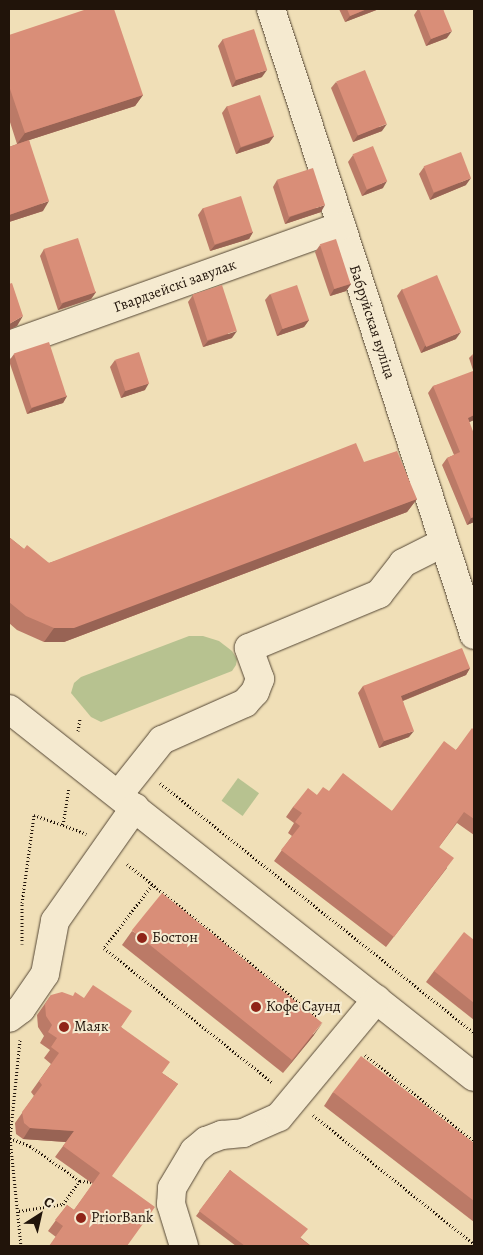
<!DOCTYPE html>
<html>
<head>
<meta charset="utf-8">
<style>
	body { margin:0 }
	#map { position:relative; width:483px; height:1255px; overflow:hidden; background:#f0dfb7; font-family:Alegreya,serif }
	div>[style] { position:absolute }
	.green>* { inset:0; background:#b7c290; transform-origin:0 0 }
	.path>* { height:3px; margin-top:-1.5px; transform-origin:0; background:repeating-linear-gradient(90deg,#21140a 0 1px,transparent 0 3.5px) }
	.roads { filter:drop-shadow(0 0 1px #554735) drop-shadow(0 0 1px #554735) }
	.minor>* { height:28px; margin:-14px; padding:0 14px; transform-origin:14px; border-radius:14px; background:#f5ead0 }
	.wall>* { inset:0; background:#bb7a67 }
	.shaded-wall>* { inset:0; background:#986354 }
	.building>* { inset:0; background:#d98e78; transform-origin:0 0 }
	.dots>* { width:14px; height:14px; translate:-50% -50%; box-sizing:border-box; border:2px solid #f5ead0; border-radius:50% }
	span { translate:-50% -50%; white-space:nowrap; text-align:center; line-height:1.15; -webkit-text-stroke:4px #f5ead0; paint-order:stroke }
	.street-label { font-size:15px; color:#21140a }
	.poi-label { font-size:15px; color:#21140a }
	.left { translate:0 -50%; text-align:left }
	.frame { position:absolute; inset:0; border:10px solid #21140a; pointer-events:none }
	.north { position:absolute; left:15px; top:1190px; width:50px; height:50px; -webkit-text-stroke:4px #f5ead0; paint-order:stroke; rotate:35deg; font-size:14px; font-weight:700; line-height:20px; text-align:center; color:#21140a }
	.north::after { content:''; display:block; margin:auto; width:18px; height:22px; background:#21140a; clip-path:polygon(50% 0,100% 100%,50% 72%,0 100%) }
</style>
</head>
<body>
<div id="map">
	<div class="green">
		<div style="clip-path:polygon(189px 636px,203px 636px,219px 641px,232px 651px,237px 659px,236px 665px,232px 671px,101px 722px,91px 717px,71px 693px,74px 683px,81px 677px)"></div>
		<div style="left:238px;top:778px;width:26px;height:28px;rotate:36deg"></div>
	</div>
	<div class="path">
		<div style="left:78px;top:731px;width:12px;rotate:-81deg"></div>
		<div style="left:160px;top:783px;width:401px;rotate:38.5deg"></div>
		<div style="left:63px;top:825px;width:25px;rotate:21deg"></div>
		<div style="left:127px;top:864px;width:244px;rotate:38.8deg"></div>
		<div style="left:152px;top:885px;width:79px;rotate:127.3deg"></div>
		<div style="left:104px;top:948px;width:216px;rotate:38.6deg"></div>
		<div style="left:22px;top:944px;width:41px;rotate:-90deg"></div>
		<div style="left:22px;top:903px;width:89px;rotate:-82.2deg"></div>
		<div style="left:34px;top:815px;width:31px;rotate:19deg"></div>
		<div style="left:63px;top:825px;width:36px;rotate:-81deg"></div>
		<div style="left:20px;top:1040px;width:99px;rotate:95.8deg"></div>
		<div style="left:10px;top:1138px;width:109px;rotate:84.2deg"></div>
		<div style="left:365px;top:1055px;width:139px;rotate:38.3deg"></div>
		<div style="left:313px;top:1115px;width:206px;rotate:38.7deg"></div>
		<div style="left:10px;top:1138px;width:22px;rotate:22deg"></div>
		<div style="left:30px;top:1146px;width:61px;rotate:35deg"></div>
		<div style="left:80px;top:1181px;width:14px;rotate:4deg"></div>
		<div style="left:19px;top:1211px;width:45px;rotate:-9deg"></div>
		<div style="left:63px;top:1204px;width:29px;rotate:-54deg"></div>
	</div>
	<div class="roads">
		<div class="minor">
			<div style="left:271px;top:9px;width:658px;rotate:72.03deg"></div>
			<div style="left:9px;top:345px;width:353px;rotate:-19.7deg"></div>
			<div style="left:9px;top:709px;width:593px;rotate:38.36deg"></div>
			<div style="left:119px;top:794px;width:69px;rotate:-51.5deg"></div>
			<div style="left:162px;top:740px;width:91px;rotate:-24deg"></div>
			<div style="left:245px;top:703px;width:15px;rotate:-48deg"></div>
			<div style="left:255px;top:692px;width:14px;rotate:-69deg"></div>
			<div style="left:260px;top:679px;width:33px;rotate:-110deg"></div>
			<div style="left:249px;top:648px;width:141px;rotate:-22.6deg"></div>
			<div style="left:379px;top:594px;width:39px;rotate:-52deg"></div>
			<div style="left:403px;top:563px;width:45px;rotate:-26.6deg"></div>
			<div style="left:9px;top:1018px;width:15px;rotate:-37deg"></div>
			<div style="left:21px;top:1009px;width:42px;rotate:-55.6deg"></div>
			<div style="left:45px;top:974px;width:54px;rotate:-79.3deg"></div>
			<div style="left:55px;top:921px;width:139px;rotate:-54.9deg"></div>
			<div style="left:184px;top:1246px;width:44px;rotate:-107.2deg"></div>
			<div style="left:171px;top:1204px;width:16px;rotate:-86deg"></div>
			<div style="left:172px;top:1188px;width:43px;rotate:-59.3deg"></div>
			<div style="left:194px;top:1151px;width:16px;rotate:-40deg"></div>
			<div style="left:206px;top:1141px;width:17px;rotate:-21deg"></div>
			<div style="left:222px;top:1135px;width:21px;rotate:-5deg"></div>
			<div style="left:243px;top:1133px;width:39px;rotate:-24deg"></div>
			<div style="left:279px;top:1117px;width:153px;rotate:-50.3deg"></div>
		</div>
	</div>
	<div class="wall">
		<div style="clip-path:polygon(339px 9px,379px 9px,345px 22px)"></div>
		<div style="clip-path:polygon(418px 9px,443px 9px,447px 38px,426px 46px,414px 15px)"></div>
		<div style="clip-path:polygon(9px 35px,143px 95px,135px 106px,29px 140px,43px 211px,9px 222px,9px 147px,17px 144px,9px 119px)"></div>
		<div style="clip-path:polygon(223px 39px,262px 77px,232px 87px,218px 46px)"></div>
		<div style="clip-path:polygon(336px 82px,382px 131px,353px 142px,331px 88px)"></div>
		<div style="clip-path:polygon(227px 106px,274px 136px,269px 143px,236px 154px,222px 113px)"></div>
		<div style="clip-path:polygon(353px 155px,383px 188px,362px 196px,348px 162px)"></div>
		<div style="clip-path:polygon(424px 167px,466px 185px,430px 200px,419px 174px)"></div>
		<div style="clip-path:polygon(277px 180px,321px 212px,285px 224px,273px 187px)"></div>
		<div style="clip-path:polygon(203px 208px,253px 232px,249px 239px,210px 251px,198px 215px)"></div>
		<div style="clip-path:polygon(320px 245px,351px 284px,346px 291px,330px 296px,315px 252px)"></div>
		<div style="clip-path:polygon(44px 249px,96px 292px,91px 299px,58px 310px,40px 256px)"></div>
		<div style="clip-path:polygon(402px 289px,456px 339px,421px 353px,397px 296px)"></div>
		<div style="clip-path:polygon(270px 294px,309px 320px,304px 327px,277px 336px,265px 300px)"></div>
		<div style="clip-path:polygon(193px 295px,232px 338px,203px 347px,188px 302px)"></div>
		<div style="clip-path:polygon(14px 354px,67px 396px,63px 403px,27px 414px,9px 361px)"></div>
		<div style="clip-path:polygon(474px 354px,474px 373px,469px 358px,472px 355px)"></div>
		<div style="clip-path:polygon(115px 360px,145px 390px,121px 398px,110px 367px)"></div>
		<div style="clip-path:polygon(474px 375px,474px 420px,469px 422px,474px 522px,467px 525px,442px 465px,447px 458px,454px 455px,428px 393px,433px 386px)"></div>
		<div style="clip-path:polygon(364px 462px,417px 499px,407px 512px,64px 642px,44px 642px,17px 630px,9px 623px,9px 537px,24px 549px,49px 563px)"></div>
		<div style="clip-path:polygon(470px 668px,466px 675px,403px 701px,409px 737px,379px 748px,358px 693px,363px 686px)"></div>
		<div style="clip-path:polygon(474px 730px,474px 835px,457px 823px,439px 847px,447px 868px,386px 947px,274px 861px,292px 836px,288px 833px,294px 823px,286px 817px,293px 807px,317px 795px,329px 791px,392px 811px,456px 750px)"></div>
		<div style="clip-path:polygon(132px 931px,314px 1035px,283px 1073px,122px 945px)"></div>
		<div style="clip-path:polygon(474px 940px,474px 1020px,426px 982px,434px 971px)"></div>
		<div style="clip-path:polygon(51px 995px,121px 1027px,162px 1073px,178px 1084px,56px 1237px,48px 1231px,67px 1205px,74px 1210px,93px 1184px,55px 1157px,66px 1142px,23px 1139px,16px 1134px,15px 1123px,34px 1096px,31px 1092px,51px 1064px,44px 1058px,50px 1050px,40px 1043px,44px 1036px,38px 1027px,37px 1015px)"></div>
		<div style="clip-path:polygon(333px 1092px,474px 1143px,474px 1222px,324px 1106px)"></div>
		<div style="clip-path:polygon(230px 1170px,301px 1238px,311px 1246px,236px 1246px,196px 1216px)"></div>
	</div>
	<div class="shaded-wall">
		<div style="clip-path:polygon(367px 9px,379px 9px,345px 22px,350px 16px)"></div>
		<div style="clip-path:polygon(452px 31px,447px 38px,426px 46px,431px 39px)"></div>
		<div style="clip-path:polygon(267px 70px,262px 77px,232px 87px,236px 80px)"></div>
		<div style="clip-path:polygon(143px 95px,135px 106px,17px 144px,25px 133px)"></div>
		<div style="clip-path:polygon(387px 124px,382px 131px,353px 142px,358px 135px)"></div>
		<div style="clip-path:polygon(274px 136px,269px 143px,236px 154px,240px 148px)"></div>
		<div style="clip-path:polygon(471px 178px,466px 185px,430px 200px,434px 193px)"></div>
		<div style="clip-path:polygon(387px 181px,383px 188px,362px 196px,367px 190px)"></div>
		<div style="clip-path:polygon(49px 201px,43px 211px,9px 222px,9px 215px)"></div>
		<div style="clip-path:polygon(325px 205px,321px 212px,285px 224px,290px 217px)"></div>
		<div style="clip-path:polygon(253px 232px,249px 239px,210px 251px,215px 245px)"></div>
		<div style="clip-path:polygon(351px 284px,346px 291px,330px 296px,334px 289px)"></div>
		<div style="clip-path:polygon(96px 292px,91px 299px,58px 310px,63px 303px)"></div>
		<div style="clip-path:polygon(23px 316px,17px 326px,9px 330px,9px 324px)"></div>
		<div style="clip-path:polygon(309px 320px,304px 327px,277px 336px,282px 329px)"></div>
		<div style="clip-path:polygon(237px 331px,232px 338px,203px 347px,208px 341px)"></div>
		<div style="clip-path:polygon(461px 332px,456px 339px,421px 353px,425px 346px)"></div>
		<div style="clip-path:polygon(149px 383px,145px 390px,121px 398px,125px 391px)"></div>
		<div style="clip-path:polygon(67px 396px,63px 403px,27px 414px,32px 408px)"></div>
		<div style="clip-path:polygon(474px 415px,474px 420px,463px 425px,468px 418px)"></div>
		<div style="clip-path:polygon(417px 499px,407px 512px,64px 642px,44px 642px,54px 628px)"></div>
		<div style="clip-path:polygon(474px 517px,474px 522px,467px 525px,471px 518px)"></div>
		<div style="clip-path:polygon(470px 668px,466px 675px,397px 703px,401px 696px)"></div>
		<div style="clip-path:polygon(414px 731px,409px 737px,379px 748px,384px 741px)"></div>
		<div style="clip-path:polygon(323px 1022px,314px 1035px,283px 1073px,293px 1060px)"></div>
		<div style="clip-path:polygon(30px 1128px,74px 1131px,66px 1142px,23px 1139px)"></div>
	</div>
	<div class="building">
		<div style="clip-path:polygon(87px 9px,114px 9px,143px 95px,25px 133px,9px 86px,9px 35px)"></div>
		<div style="clip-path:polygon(347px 9px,367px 9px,350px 16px)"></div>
		<div style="clip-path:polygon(419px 9px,443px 9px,452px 31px,431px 39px)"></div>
		<div style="left:254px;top:29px;width:43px;height:33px;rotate:72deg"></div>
		<div style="left:365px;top:70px;width:58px;height:31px;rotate:68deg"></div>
		<div style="left:260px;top:95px;width:43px;height:35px;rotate:71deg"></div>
		<div style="clip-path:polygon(29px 140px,49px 201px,9px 215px,9px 147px)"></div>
		<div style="left:373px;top:146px;width:38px;height:22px;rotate:68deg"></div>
		<div style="left:461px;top:152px;width:28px;height:40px;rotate:69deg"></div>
		<div style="left:313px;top:168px;width:39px;height:38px;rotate:72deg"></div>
		<div style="left:241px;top:196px;width:38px;height:40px;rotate:72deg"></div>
		<div style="left:78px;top:238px;width:57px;height:36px;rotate:72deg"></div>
		<div style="left:336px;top:239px;width:47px;height:17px;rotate:72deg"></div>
		<div style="left:437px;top:275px;width:62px;height:38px;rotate:67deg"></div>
		<div style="clip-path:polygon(12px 283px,23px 316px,9px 324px,9px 284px)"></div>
		<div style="left:222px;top:285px;width:48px;height:31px;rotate:72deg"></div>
		<div style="left:297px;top:285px;width:37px;height:28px;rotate:71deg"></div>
		<div style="left:49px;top:342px;width:57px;height:37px;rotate:72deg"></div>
		<div style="left:139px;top:352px;width:33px;height:25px;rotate:72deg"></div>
		<div style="clip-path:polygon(474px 354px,474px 362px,472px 355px)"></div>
		<div style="clip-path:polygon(473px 371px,474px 375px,474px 415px,468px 418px,474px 434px,474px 517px,471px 518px,447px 458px,460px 452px,433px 386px)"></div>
		<div style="clip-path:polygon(356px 443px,364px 462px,397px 451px,417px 499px,74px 628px,54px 628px,26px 616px,9px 602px,9px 537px,24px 549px,27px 545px,49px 563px)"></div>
		<div style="clip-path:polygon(462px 648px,470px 668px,401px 696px,414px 731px,384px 741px,363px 686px)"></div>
		<div style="clip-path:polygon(472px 728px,474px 730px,474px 819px,464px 812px,439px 847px,454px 858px,394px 937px,281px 850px,300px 826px,295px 822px,302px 813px,293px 807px,308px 788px,317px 795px,323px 787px,329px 791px,343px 773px,392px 811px,444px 741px,456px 750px)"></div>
		<div style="left:162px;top:893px;width:206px;height:48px;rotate:39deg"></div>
		<div style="clip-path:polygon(464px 932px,474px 940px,474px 1003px,434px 971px)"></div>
		<div style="clip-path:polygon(93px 985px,132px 1011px,121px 1027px,170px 1062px,162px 1073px,178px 1084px,112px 1176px,155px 1207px,127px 1246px,49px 1246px,63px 1226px,55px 1220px,67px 1205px,74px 1210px,100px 1173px,63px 1146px,74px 1131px,30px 1128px,24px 1123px,22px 1112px,42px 1085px,39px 1081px,59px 1053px,51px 1047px,57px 1038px,48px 1032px,52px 1025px,46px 1016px,45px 1004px,51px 995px,62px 992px,73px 996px,75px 992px,84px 998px)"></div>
		<div style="clip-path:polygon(361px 1056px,474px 1143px,474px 1201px,333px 1092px)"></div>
		<div style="clip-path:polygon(230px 1170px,308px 1229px,300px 1238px,311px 1246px,245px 1246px,199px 1211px)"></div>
	</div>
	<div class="dots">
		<div style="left:142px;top:938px;background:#8f2418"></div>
		<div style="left:256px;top:1007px;background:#8f2418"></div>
		<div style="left:64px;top:1027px;background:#8f2418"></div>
		<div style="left:81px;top:1218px;background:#8f2418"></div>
	</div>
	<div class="street-label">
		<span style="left:175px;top:286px;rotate:-20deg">Гвардзейскі завулак</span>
		<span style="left:372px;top:322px;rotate:72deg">Бабруйская вуліца</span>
	</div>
	<div class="poi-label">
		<span class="left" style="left:152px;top:938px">Бостон</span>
		<span class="left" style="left:266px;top:1007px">Кофе Саунд</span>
		<span class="left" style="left:74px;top:1027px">Маяк</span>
		<span class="left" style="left:91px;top:1218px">PriorBank</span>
	</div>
	<div class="frame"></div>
	<div class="north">С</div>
</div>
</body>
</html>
